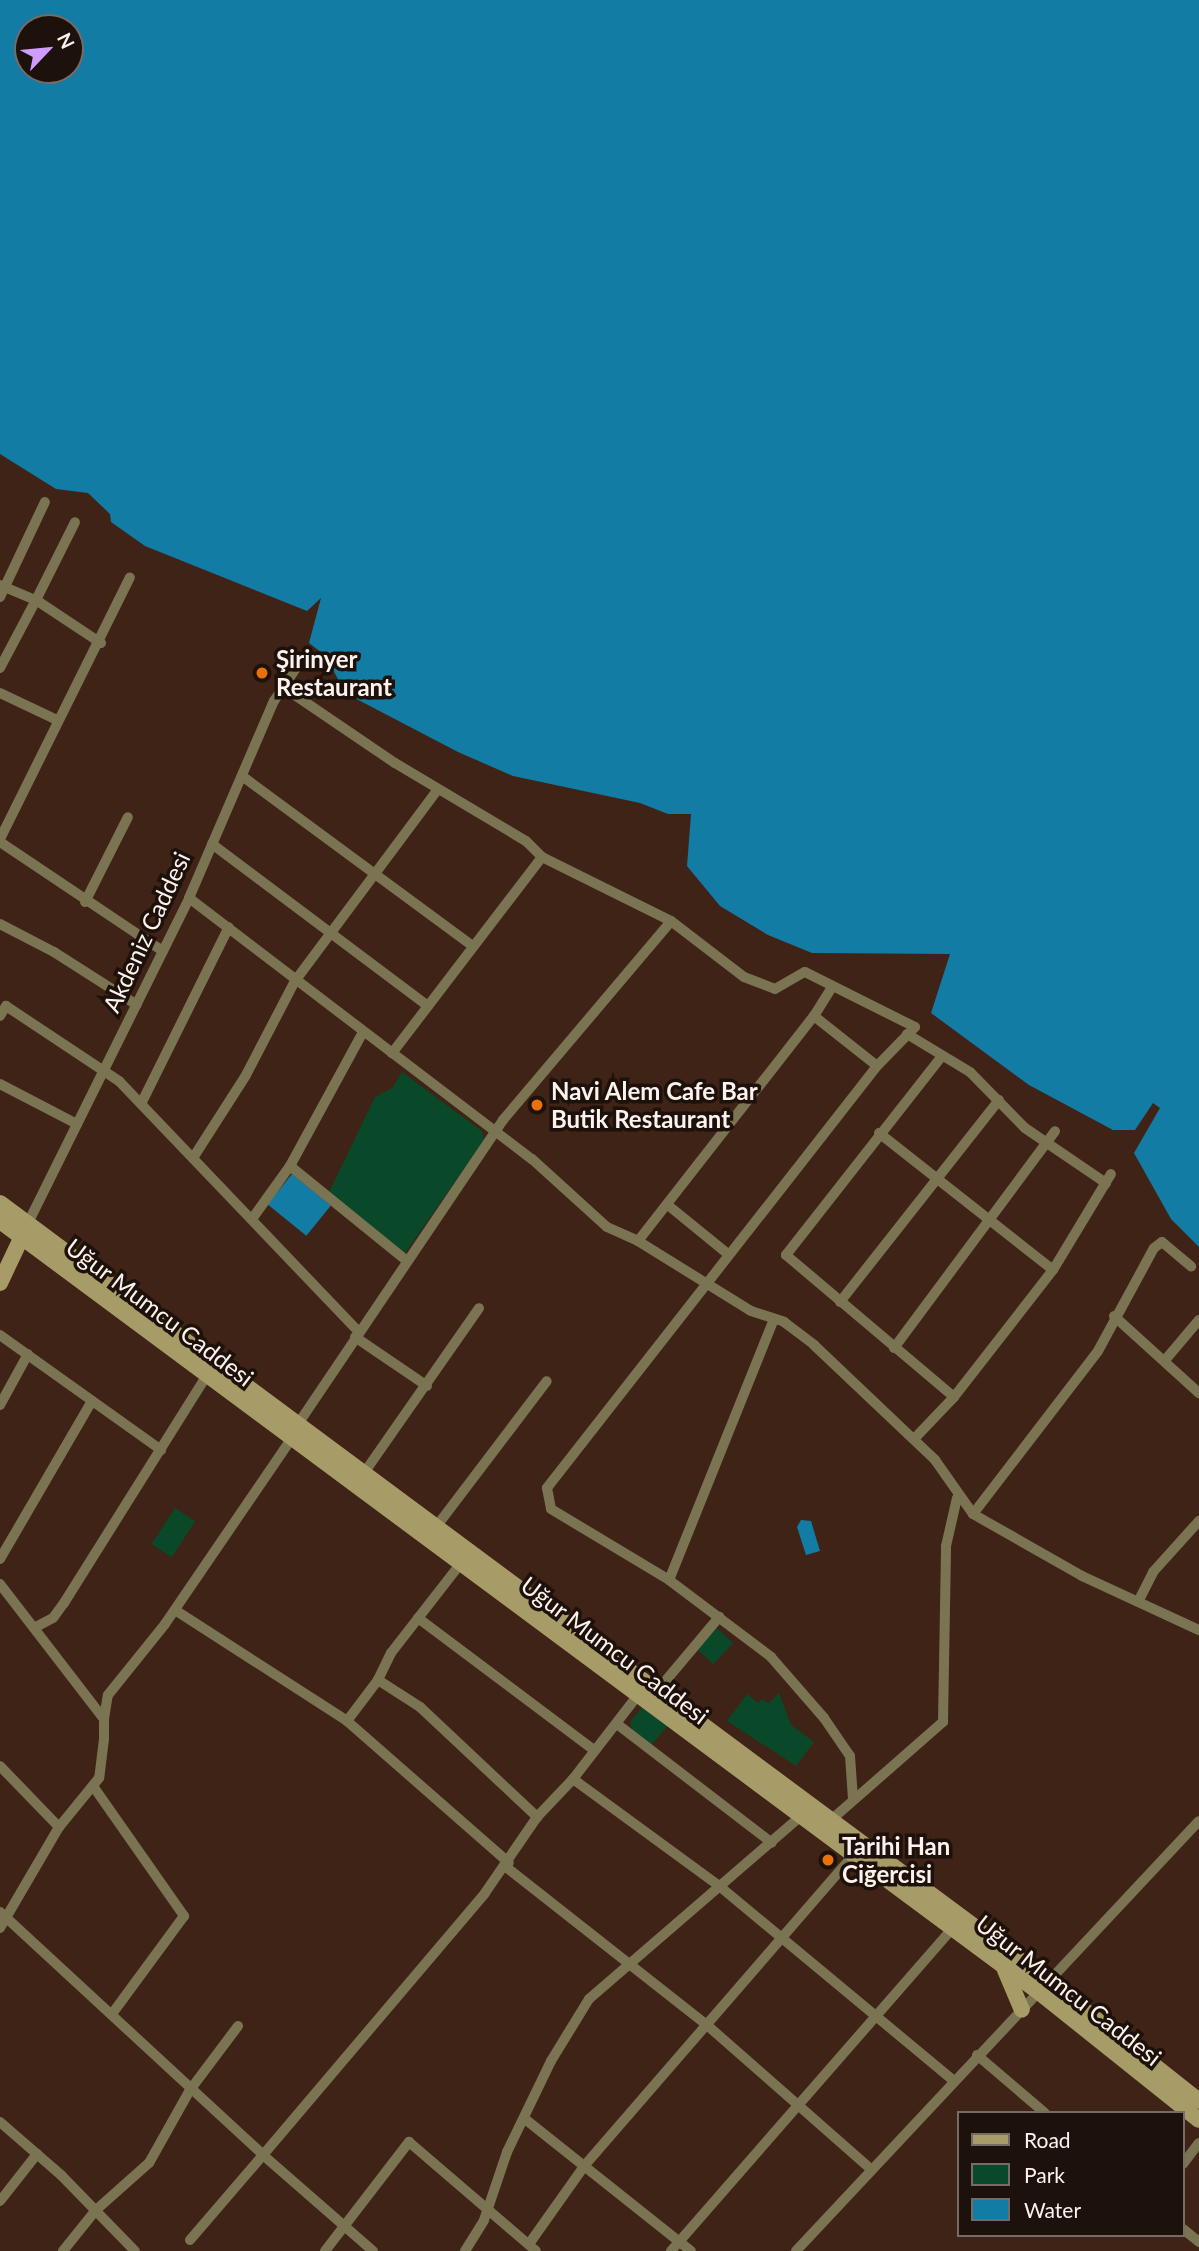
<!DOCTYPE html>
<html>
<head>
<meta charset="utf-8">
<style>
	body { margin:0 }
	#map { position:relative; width:1199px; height:2251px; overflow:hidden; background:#3f2316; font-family:Lato,sans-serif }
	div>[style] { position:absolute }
	.green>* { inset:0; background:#094828; transform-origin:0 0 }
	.water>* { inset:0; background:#137ca4; transform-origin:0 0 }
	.street>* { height:10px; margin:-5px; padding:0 5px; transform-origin:5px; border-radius:5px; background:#7a7453 }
	.secondary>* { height:16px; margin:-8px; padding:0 8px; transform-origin:8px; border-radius:8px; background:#a79c68 }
	.dots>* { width:19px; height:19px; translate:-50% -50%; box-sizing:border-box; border:4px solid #1d110b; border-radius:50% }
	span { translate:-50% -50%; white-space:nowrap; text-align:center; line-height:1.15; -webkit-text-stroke:7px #1d110b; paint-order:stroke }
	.poi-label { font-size:24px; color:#fef2ed; font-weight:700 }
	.left { translate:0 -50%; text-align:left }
	.street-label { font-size:24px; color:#fef2ed }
	.legend { position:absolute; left:957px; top:2111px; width:228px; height:126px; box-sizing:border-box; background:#1d110b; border:2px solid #776b65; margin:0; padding:9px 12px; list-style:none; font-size:21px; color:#fef2ed }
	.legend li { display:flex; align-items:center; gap:14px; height:35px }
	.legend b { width:35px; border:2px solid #776b65 }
	.north { position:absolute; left:14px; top:14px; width:70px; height:70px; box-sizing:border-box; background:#1d110b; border:2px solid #776b65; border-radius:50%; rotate:64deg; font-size:19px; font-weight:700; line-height:28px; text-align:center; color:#fef2ed }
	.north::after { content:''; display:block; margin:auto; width:24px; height:32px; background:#d09dfe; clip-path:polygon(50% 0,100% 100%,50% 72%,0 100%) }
</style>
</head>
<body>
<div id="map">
	<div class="green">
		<div style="clip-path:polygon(402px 1072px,482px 1131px,484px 1140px,405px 1253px,329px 1192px,375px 1097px,392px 1088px)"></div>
		<div style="left:175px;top:1508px;width:24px;height:43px;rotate:33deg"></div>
		<div style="left:717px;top:1628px;width:22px;height:29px;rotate:43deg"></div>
		<div style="clip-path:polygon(779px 1693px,791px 1725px,814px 1742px,796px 1766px,727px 1721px,747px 1694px,758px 1703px,762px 1699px,769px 1703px)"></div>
		<div style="clip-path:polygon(643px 1706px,671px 1722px,651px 1745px,632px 1730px,630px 1722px)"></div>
	</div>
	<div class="water">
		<div style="clip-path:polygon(evenodd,0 0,1199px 0,1199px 1247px,1171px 1219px,1134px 1153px,1160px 1108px,1153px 1103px,1135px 1130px,1113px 1130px,1029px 1085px,931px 1013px,950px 954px,812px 953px,768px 935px,720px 906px,687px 866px,691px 814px,668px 814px,640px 803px,513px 776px,458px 752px,345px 693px,326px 656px,309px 643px,321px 598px,307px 611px,145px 546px,111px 522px,110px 514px,88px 493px,56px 489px,0 454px,0 0,28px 28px,70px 28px,70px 70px,28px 70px,28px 28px)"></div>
		<div style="left:292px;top:1174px;width:50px;height:39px;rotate:39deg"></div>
		<div style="clip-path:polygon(801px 1520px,811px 1521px,820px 1551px,806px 1555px,797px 1527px)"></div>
	</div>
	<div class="street">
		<div style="left:0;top:585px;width:39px;rotate:23deg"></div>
		<div style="left:36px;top:600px;width:87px;rotate:-63.4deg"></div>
		<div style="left:0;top:597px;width:105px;rotate:-64.7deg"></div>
		<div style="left:0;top:668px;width:77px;rotate:-62.1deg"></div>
		<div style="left:36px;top:600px;width:78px;rotate:33.5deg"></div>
		<div style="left:283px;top:687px;width:135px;rotate:34.2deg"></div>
		<div style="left:395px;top:763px;width:152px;rotate:30.8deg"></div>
		<div style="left:526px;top:841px;width:23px;rotate:45deg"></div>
		<div style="left:542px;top:857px;width:247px;rotate:127.4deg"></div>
		<div style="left:0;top:693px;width:63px;rotate:25.3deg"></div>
		<div style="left:242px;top:776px;width:287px;rotate:36.4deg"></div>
		<div style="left:0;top:839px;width:292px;rotate:-63.6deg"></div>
		<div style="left:0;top:842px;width:196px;rotate:33.8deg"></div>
		<div style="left:212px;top:844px;width:270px;rotate:36.9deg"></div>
		<div style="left:542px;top:857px;width:144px;rotate:26.4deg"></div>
		<div style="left:671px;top:921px;width:92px;rotate:37.5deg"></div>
		<div style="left:744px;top:977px;width:33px;rotate:21deg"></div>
		<div style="left:775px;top:989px;width:34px;rotate:-30deg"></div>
		<div style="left:805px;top:972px;width:123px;rotate:26.6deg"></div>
		<div style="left:915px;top:1027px;width:54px;rotate:134.3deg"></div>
		<div style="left:877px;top:1066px;width:536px;rotate:128.03deg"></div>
		<div style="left:547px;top:1488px;width:21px;rotate:79deg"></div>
		<div style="left:551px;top:1509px;width:138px;rotate:31deg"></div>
		<div style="left:189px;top:898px;width:431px;rotate:37.3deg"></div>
		<div style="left:532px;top:1159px;width:101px;rotate:42.2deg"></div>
		<div style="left:607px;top:1227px;width:34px;rotate:24deg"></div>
		<div style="left:638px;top:1241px;width:133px;rotate:31.8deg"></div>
		<div style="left:751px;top:1311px;width:35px;rotate:18deg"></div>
		<div style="left:784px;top:1322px;width:38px;rotate:37deg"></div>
		<div style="left:814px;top:1345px;width:167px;rotate:43.5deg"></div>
		<div style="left:935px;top:1460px;width:66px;rotate:54.9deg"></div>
		<div style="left:973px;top:1514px;width:125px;rotate:29.6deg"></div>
		<div style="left:1082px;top:1576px;width:129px;rotate:24.8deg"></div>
		<div style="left:85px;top:902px;width:95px;rotate:-63.2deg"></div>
		<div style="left:0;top:924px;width:61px;rotate:27.4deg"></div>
		<div style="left:54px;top:952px;width:98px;rotate:32.6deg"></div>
		<div style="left:0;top:1016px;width:12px;rotate:-59deg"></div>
		<div style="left:6px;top:1006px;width:136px;rotate:33.6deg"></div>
		<div style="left:119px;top:1081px;width:347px;rotate:46.3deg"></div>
		<div style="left:814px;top:1016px;width:80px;rotate:38.4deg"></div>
		<div style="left:907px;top:1034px;width:74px;rotate:31.1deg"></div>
		<div style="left:970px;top:1072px;width:78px;rotate:45.5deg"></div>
		<div style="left:1025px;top:1128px;width:98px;rotate:34.2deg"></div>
		<div style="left:942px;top:1056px;width:253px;rotate:128.1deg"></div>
		<div style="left:786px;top:1255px;width:220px;rotate:40.2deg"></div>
		<div style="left:0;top:1084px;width:87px;rotate:27.5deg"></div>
		<div style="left:142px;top:1102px;width:195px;rotate:-63.6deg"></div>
		<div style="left:879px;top:1133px;width:221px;rotate:38.2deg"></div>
		<div style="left:193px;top:1158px;width:98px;rotate:-57.4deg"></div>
		<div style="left:246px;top:1075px;width:106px;rotate:-62.5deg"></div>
		<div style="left:295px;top:981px;width:239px;rotate:-53.3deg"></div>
		<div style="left:290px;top:1166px;width:151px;rotate:39.1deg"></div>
		<div style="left:669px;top:1206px;width:77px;rotate:39.2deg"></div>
		<div style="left:252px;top:1219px;width:65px;rotate:-54.4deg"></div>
		<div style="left:290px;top:1166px;width:153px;rotate:-61.4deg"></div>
		<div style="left:28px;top:1223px;width:363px;rotate:-63.6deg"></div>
		<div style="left:189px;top:898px;width:215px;rotate:-66.7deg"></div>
		<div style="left:274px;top:701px;width:50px;rotate:-56.3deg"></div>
		<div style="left:638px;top:1241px;width:286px;rotate:-52deg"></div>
		<div style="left:814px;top:1016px;width:34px;rotate:-58deg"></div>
		<div style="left:840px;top:1302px;width:257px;rotate:-51.8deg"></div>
		<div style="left:1114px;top:1316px;width:115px;rotate:42.2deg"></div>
		<div style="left:774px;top:1319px;width:281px;rotate:111.9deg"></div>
		<div style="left:669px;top:1580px;width:128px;rotate:37deg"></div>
		<div style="left:771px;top:1657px;width:81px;rotate:49deg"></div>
		<div style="left:824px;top:1718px;width:46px;rotate:55.6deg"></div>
		<div style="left:850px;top:1756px;width:43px;rotate:86deg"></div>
		<div style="left:0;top:1335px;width:198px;rotate:35.5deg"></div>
		<div style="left:355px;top:1337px;width:87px;rotate:34.2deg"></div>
		<div style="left:894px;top:1348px;width:270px;rotate:-53.4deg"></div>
		<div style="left:1166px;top:1359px;width:51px;rotate:-49.8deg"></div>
		<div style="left:0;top:1405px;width:58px;rotate:-61.2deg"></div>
		<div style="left:298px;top:1424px;width:367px;rotate:-56deg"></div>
		<div style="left:503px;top:1120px;width:260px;rotate:-49.8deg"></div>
		<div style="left:914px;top:1439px;width:58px;rotate:-46.4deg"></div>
		<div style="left:954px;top:1397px;width:161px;rotate:-52.1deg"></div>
		<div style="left:1053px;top:1270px;width:112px;rotate:-58.9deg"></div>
		<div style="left:364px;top:1473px;width:201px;rotate:-55.1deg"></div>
		<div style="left:973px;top:1514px;width:205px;rotate:-52.5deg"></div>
		<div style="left:1098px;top:1351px;width:117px;rotate:-61.5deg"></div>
		<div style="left:1154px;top:1248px;width:10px;rotate:-37deg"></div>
		<div style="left:1162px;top:1242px;width:38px;rotate:40deg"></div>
		<div style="left:436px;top:1527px;width:183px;rotate:-52.8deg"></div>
		<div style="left:0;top:1559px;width:183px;rotate:-59.8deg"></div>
		<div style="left:461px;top:1563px;width:114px;rotate:127.9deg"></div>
		<div style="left:391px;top:1653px;width:30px;rotate:116deg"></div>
		<div style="left:378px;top:1680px;width:50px;rotate:32.7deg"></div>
		<div style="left:420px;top:1707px;width:161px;rotate:43.2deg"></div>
		<div style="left:0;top:1584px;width:170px;rotate:52.4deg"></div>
		<div style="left:104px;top:1719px;width:20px;rotate:90deg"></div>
		<div style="left:104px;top:1739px;width:39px;rotate:97deg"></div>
		<div style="left:99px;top:1778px;width:63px;rotate:129.2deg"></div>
		<div style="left:59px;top:1827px;width:117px;rotate:120.3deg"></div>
		<div style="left:1139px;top:1600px;width:31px;rotate:-63deg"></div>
		<div style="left:1153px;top:1572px;width:69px;rotate:-48deg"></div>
		<div style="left:175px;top:1610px;width:205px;rotate:32.8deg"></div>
		<div style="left:347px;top:1721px;width:51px;rotate:-52.9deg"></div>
		<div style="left:418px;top:1618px;width:220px;rotate:36.9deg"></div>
		<div style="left:34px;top:1628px;width:21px;rotate:-28deg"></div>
		<div style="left:53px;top:1618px;width:19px;rotate:-54deg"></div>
		<div style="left:64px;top:1603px;width:269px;rotate:-57.9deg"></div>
		<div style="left:657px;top:1691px;width:97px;rotate:-50deg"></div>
		<div style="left:104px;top:1719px;width:24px;rotate:-81deg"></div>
		<div style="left:108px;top:1695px;width:91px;rotate:-51.2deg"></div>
		<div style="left:165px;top:1624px;width:225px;rotate:-55.7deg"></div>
		<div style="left:347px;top:1721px;width:215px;rotate:41.2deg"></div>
		<div style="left:617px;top:1724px;width:195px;rotate:37.5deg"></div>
		<div style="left:0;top:1766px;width:85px;rotate:46deg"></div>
		<div style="left:573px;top:1779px;width:180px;rotate:36.2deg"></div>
		<div style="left:718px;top:1885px;width:305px;rotate:39.7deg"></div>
		<div style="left:93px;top:1786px;width:159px;rotate:55deg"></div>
		<div style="left:184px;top:1916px;width:122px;rotate:126.3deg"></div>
		<div style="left:831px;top:1820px;width:149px;rotate:-41.2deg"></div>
		<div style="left:943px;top:1722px;width:176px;rotate:-89deg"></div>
		<div style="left:946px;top:1546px;width:49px;rotate:-77.1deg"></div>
		<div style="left:506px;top:1867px;width:257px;rotate:38.2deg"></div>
		<div style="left:708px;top:2026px;width:217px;rotate:41.3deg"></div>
		<div style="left:0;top:1912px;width:358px;rotate:42.7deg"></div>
		<div style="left:263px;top:2155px;width:112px;rotate:130.7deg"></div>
		<div style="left:977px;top:2055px;width:89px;rotate:40.5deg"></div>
		<div style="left:525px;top:2119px;width:212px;rotate:38.5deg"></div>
		<div style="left:0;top:2122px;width:81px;rotate:41deg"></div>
		<div style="left:61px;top:2175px;width:106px;rotate:45.8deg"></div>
		<div style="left:1183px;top:2164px;width:26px;rotate:-53deg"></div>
		<div style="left:0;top:2201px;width:60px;rotate:-51.8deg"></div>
		<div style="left:1183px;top:2229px;width:21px;rotate:39deg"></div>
		<div style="left:529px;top:2244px;width:97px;rotate:-54.7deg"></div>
		<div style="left:585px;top:2165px;width:410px;rotate:-49.1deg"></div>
		<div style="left:63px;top:2251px;width:53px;rotate:-51.2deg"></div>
		<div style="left:96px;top:2210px;width:71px;rotate:-41.6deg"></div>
		<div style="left:149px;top:2163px;width:84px;rotate:-60.7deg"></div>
		<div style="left:190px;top:2090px;width:80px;rotate:-53.1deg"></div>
		<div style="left:325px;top:2251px;width:138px;rotate:-52.4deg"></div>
		<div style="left:409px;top:2142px;width:167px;rotate:40.6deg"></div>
		<div style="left:373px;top:2251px;width:146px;rotate:-138.9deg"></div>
		<div style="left:263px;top:2155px;width:343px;rotate:-49.7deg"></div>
		<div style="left:485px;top:1893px;width:92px;rotate:-55.6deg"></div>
		<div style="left:537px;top:1817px;width:52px;rotate:-46.5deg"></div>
		<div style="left:573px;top:1779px;width:106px;rotate:-52.3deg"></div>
		<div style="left:465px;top:2251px;width:36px;rotate:-58deg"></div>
		<div style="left:484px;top:2220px;width:72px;rotate:-71.3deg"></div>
		<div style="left:507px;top:2152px;width:101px;rotate:-64.2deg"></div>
		<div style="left:551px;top:2061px;width:73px;rotate:-58.5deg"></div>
		<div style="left:589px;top:1999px;width:280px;rotate:-40.8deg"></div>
		<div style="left:671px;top:2251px;width:429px;rotate:-48.9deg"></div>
		<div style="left:796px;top:2251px;width:589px;rotate:-46.86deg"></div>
	</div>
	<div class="secondary">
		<div style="left:0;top:1203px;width:1302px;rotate:36.6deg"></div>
		<div style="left:1045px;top:1979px;width:196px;rotate:38.4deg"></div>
		<div style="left:0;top:1221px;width:1295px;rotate:36.59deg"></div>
		<div style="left:1040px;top:1993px;width:203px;rotate:38.6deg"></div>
		<div style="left:0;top:1283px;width:61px;rotate:-64.7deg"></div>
		<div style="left:1005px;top:1970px;width:43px;rotate:67deg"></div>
	</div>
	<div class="dots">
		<div style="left:262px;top:673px;background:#e8710a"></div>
		<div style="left:537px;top:1105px;background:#e8710a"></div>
		<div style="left:828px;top:1860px;background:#e8710a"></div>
	</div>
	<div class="poi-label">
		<span class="left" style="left:276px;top:673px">Şirinyer<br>Restaurant</span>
		<span class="left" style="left:551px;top:1105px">Navi Alem Cafe Bar<br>Butik Restaurant</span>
		<span class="left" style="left:842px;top:1860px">Tarihi Han<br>Ciğercisi</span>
	</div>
	<div class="street-label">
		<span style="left:146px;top:932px;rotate:-65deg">Akdeniz Caddesi</span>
		<span style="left:160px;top:1312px;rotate:37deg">Uğur Mumcu Caddesi</span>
		<span style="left:615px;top:1650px;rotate:37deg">Uğur Mumcu Caddesi</span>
		<span style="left:1069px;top:1990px;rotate:38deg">Uğur Mumcu Caddesi</span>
	</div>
	<ul class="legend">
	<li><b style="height:9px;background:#a79c68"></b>Road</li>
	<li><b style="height:19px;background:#094828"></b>Park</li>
	<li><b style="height:19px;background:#137ca4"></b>Water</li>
	</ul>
	<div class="north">N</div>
</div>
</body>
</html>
